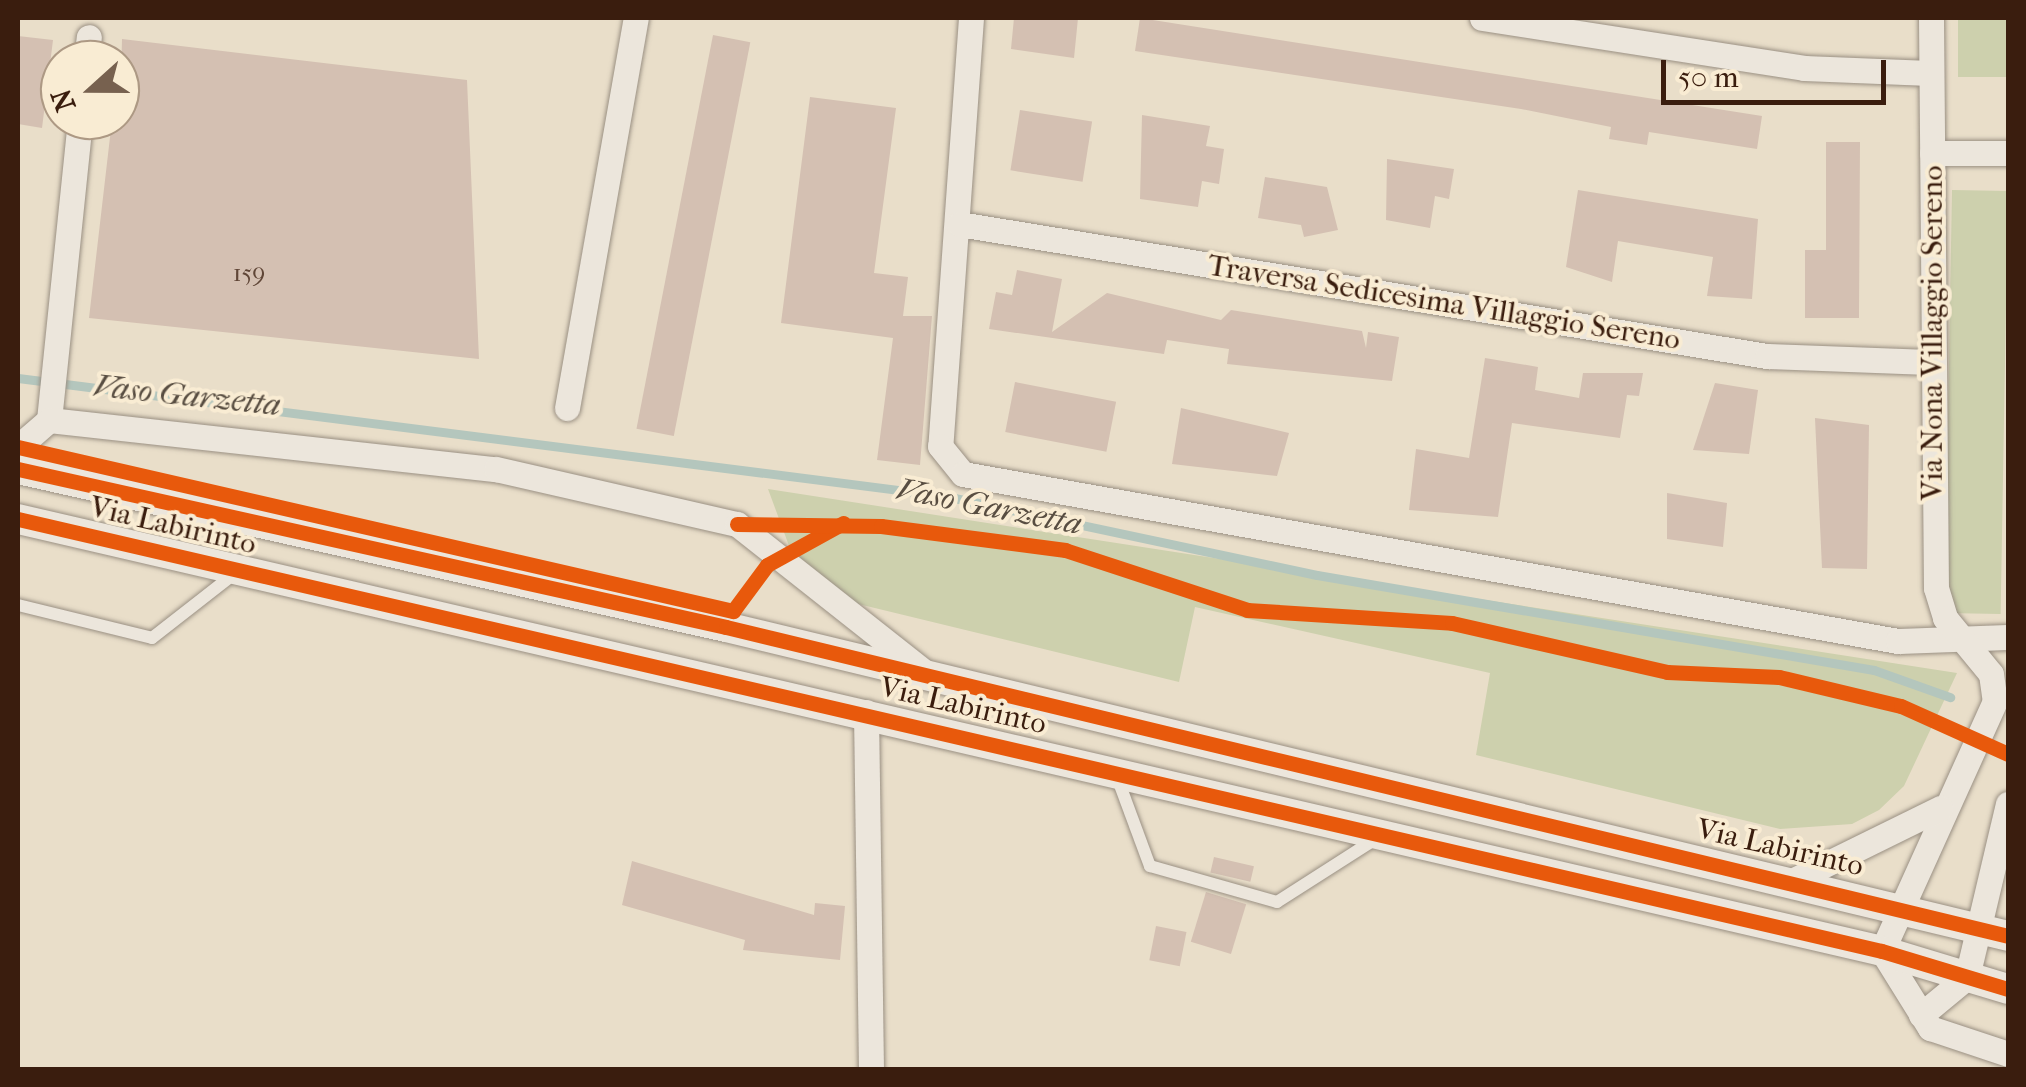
<!DOCTYPE html>
<html>
<head>
<meta charset="utf-8">
<style>
	body { margin:0 }
	#map { position:relative; width:2026px; height:1087px; overflow:hidden; background:#e9dec9; font-family:"IM FELL French Canon",serif }
	div>[style] { position:absolute }
	.green>* { inset:0; background:#cdd0ad; transform-origin:0 0 }
	.stream>* { height:9px; margin:-4.5px; padding:0 4.5px; transform-origin:4.5px; border-radius:4.5px; background:#b4c6bd }
	.building>* { inset:0; background:#d4c0b2; transform-origin:0 0 }
	.roads { filter:drop-shadow(0 0 2px #9a9083) drop-shadow(0 0 2px #9a9083) }
	.service>* { height:12px; margin:-6px; padding:0 6px; transform-origin:6px; border-radius:6px; background:#ece6dc }
	.minor>* { height:25px; margin:-12.5px; padding:0 12.5px; transform-origin:12.5px; border-radius:12.5px; background:#ece6dc }
	.tertiary>* { height:30px; margin:-15px; padding:0 15px; transform-origin:15px; border-radius:15px; background:#ece6dc }
	.cycleway>* { height:15px; margin:-7.5px; padding:0 7.5px; transform-origin:7.5px; border-radius:7.5px; background:#e8590c }
	span { translate:-50% -50%; white-space:nowrap; text-align:center; line-height:1.15; -webkit-text-stroke:8px #f9ecd3; paint-order:stroke }
	.number-label { font-size:25px; color:#604637 }
	.number-label span { -webkit-text-stroke-width:0 }
	.street-label { font-size:30px; color:#3a1d0e }
	.water-label { font-size:32px; color:#584d41; font-style:italic }
	.frame { position:absolute; inset:0; border:20px solid #3a1d0e; pointer-events:none }
	.north { position:absolute; left:40px; top:40px; width:100px; height:100px; box-sizing:border-box; background:#f9ecd3; border:2px solid #ad9984; border-radius:50%; rotate:249deg; font-size:28px; font-weight:700; line-height:40px; text-align:center; color:#3a1d0e }
	.north::after { content:''; display:block; margin:auto; width:35px; height:45px; background:#77614f; clip-path:polygon(50% 0,100% 100%,50% 72%,0 100%) }
	.scale { position:absolute; left:1661px; top:60px; width:225px; height:45px; box-sizing:border-box; border:5px solid #3a1d0e; border-top:0; padding-left:12px; font-size:30px; line-height:35px; white-space:nowrap; color:#3a1d0e; -webkit-text-stroke:8px #f9ecd3; paint-order:stroke }
</style>
</head>
<body>
<div id="map">
	<div class="green">
		<div style="left:1958px;top:18px;width:50px;height:59px"></div>
		<div style="left:1952px;top:190px;width:56px;height:423px;rotate:1deg"></div>
		<div style="clip-path:polygon(768px 489px,1957px 673px,1904px 786px,1879px 810px,1852px 824px,1780px 829px,1476px 755px,1490px 673px,1195px 607px,1179px 682px,846px 601px,795px 562px)"></div>
	</div>
	<div class="stream">
		<div style="left:18px;top:378px;width:934px;rotate:7.25deg"></div>
		<div style="left:945px;top:496px;width:380px;rotate:12deg"></div>
		<div style="left:1317px;top:575px;width:565px;rotate:9.68deg"></div>
		<div style="left:1874px;top:670px;width:81px;rotate:19.6deg"></div>
	</div>
	<div class="building">
		<div style="clip-path:polygon(1014px 18px,1078px 18px,1074px 58px,1011px 49px)"></div>
		<div style="clip-path:polygon(1140px 18px,1762px 116px,1757px 149px,1649px 132px,1647px 145px,1609px 139px,1611px 127px,1521px 109px,1135px 51px)"></div>
		<div style="left:713px;top:35px;width:38px;height:401px;rotate:11deg"></div>
		<div style="clip-path:polygon(18px 36px,53px 40px,42px 128px,18px 124px)"></div>
		<div style="clip-path:polygon(122px 39px,467px 80px,479px 359px,89px 318px,112px 120px,120px 120px)"></div>
		<div style="clip-path:polygon(810px 97px,896px 108px,874px 273px,908px 277px,903px 316px,932px 316px,920px 465px,877px 460px,893px 338px,781px 323px)"></div>
		<div style="left:1020px;top:110px;width:73px;height:61px;rotate:9deg"></div>
		<div style="clip-path:polygon(1142px 115px,1210px 126px,1206px 146px,1224px 149px,1219px 184px,1202px 181px,1198px 207px,1140px 199px)"></div>
		<div style="clip-path:polygon(1826px 142px,1860px 142px,1859px 318px,1805px 318px,1805px 250px,1826px 250px)"></div>
		<div style="clip-path:polygon(1387px 159px,1454px 169px,1449px 199px,1435px 196px,1430px 228px,1386px 220px)"></div>
		<div style="clip-path:polygon(1265px 177px,1327px 187px,1338px 230px,1304px 237px,1301px 225px,1258px 218px)"></div>
		<div style="clip-path:polygon(1578px 190px,1758px 219px,1752px 299px,1707px 296px,1713px 257px,1618px 241px,1612px 282px,1566px 267px)"></div>
		<div style="clip-path:polygon(1017px 270px,1062px 279px,1052px 332px,1107px 293px,1221px 320px,1231px 310px,1362px 331px,1366px 348px,1368px 332px,1399px 337px,1392px 381px,1227px 364px,1229px 349px,1167px 340px,1164px 354px,989px 329px,996px 292px,1012px 295px)"></div>
		<div style="clip-path:polygon(1485px 358px,1538px 367px,1535px 390px,1579px 398px,1583px 373px,1643px 373px,1639px 396px,1627px 395px,1620px 438px,1512px 423px,1498px 517px,1409px 510px,1416px 449px,1469px 458px)"></div>
		<div style="left:1015px;top:382px;width:103px;height:51px;rotate:11deg"></div>
		<div style="clip-path:polygon(1715px 383px,1758px 390px,1749px 454px,1693px 450px)"></div>
		<div style="clip-path:polygon(1181px 408px,1289px 433px,1277px 476px,1172px 464px)"></div>
		<div style="clip-path:polygon(1815px 418px,1869px 425px,1867px 569px,1822px 568px)"></div>
		<div style="clip-path:polygon(1667px 493px,1727px 503px,1723px 547px,1667px 539px)"></div>
		<div style="left:1214px;top:857px;width:41px;height:16px;rotate:13deg"></div>
		<div style="clip-path:polygon(632px 861px,814px 915px,815px 903px,845px 906px,840px 960px,743px 950px,745px 940px,622px 905px)"></div>
		<div style="left:1206px;top:892px;width:42px;height:52px;rotate:17deg"></div>
		<div style="left:1156px;top:926px;width:31px;height:35px;rotate:11deg"></div>
	</div>
	<div class="roads">
		<div class="service">
			<div style="left:18px;top:605px;width:138px;rotate:13.8deg"></div>
			<div style="left:152px;top:638px;width:104px;rotate:-38deg"></div>
			<div style="left:1117px;top:777px;width:95px;rotate:69.7deg"></div>
			<div style="left:1150px;top:866px;width:132px;rotate:15.8deg"></div>
			<div style="left:1277px;top:902px;width:119px;rotate:-32.6deg"></div>
		</div>
		<div class="minor">
			<div style="left:971px;top:18px;width:429px;rotate:94.1deg"></div>
			<div style="left:940px;top:446px;width:36px;rotate:51deg"></div>
			<div style="left:963px;top:474px;width:950px;rotate:10.13deg"></div>
			<div style="left:1898px;top:641px;width:110px;rotate:-2.1deg"></div>
			<div style="left:1482px;top:18px;width:326px;rotate:8.8deg"></div>
			<div style="left:1804px;top:68px;width:126px;rotate:2.3deg"></div>
			<div style="left:1931px;top:18px;width:570px;rotate:89.5deg"></div>
			<div style="left:1936px;top:588px;width:31px;rotate:73deg"></div>
			<div style="left:1945px;top:618px;width:72px;rotate:50.6deg"></div>
			<div style="left:1991px;top:674px;width:27px;rotate:82deg"></div>
			<div style="left:1995px;top:701px;width:274px;rotate:114.3deg"></div>
			<div style="left:1882px;top:951px;width:91px;rotate:58.1deg"></div>
			<div style="left:1930px;top:1028px;width:82px;rotate:18.4deg"></div>
			<div style="left:86px;top:60px;width:23px;rotate:-83deg"></div>
			<div style="left:80px;top:120px;width:302px;rotate:95.9deg"></div>
			<div style="left:49px;top:420px;width:450px;rotate:6.3deg"></div>
			<div style="left:496px;top:469px;width:247px;rotate:12.9deg"></div>
			<div style="left:737px;top:524px;width:243px;rotate:38.3deg"></div>
			<div style="left:1932px;top:153px;width:76px"></div>
			<div style="left:959px;top:224px;width:819px;rotate:9.28deg"></div>
			<div style="left:1767px;top:356px;width:163px;rotate:2.1deg"></div>
			<div style="left:567px;top:408px;width:396px;rotate:-80deg"></div>
			<div style="left:18px;top:447px;width:41px;rotate:-41.1deg"></div>
			<div style="left:866px;top:712px;width:358px;rotate:89.2deg"></div>
			<div style="left:1796px;top:879px;width:161px;rotate:-26.2deg"></div>
			<div style="left:1921px;top:1015px;width:60px;rotate:-39.6deg"></div>
			<div style="left:1967px;top:977px;width:178px;rotate:-76.7deg"></div>
		</div>
		<div class="tertiary">
			<div style="left:18px;top:469px;width:725px;rotate:12.58deg"></div>
			<div style="left:726px;top:627px;width:1319px;rotate:13.55deg"></div>
			<div style="left:18px;top:519px;width:1913px;rotate:13.05deg"></div>
			<div style="left:1882px;top:951px;width:132px;rotate:16.8deg"></div>
		</div>
	</div>
	<div class="cycleway">
		<div style="left:18px;top:447px;width:734px;rotate:12.92deg"></div>
		<div style="left:733px;top:611px;width:57px;rotate:-53.5deg"></div>
		<div style="left:767px;top:565px;width:87px;rotate:-28.9deg"></div>
		<div style="left:18px;top:469px;width:725px;rotate:12.58deg"></div>
		<div style="left:726px;top:627px;width:1319px;rotate:13.55deg"></div>
		<div style="left:18px;top:519px;width:1913px;rotate:13.05deg"></div>
		<div style="left:1882px;top:951px;width:132px;rotate:16.8deg"></div>
		<div style="left:737px;top:524px;width:144px;rotate:0.8deg"></div>
		<div style="left:881px;top:526px;width:186px;rotate:7.4deg"></div>
		<div style="left:1065px;top:550px;width:192px;rotate:18.2deg"></div>
		<div style="left:1247px;top:610px;width:205px;rotate:3.6deg"></div>
		<div style="left:1452px;top:623px;width:221px;rotate:12.8deg"></div>
		<div style="left:1667px;top:672px;width:112px;rotate:2.6deg"></div>
		<div style="left:1779px;top:677px;width:125px;rotate:13.4deg"></div>
		<div style="left:1901px;top:706px;width:117px;rotate:24.2deg"></div>
	</div>
	<div class="number-label">
		<span style="left:249px;top:273px">159</span>
	</div>
	<div class="street-label">
		<span style="left:1444px;top:303px;rotate:9deg">Traversa Sedicesima Villaggio Sereno</span>
		<span style="left:1933px;top:333px;rotate:-90deg">Via Nona Villaggio Sereno</span>
		<span style="left:173px;top:526px;rotate:13deg">Via Labirinto</span>
		<span style="left:963px;top:706px;rotate:13deg">Via Labirinto</span>
		<span style="left:1780px;top:848px;rotate:13deg">Via Labirinto</span>
	</div>
	<div class="water-label">
		<span style="left:187px;top:396px;rotate:6deg">Vaso Garzetta</span>
		<span style="left:989px;top:507px;rotate:11deg">Vaso Garzetta</span>
	</div>
	<div class="frame"></div>
	<div class="north">N</div>
	<div class="scale">50 m</div>
</div>
</body>
</html>
